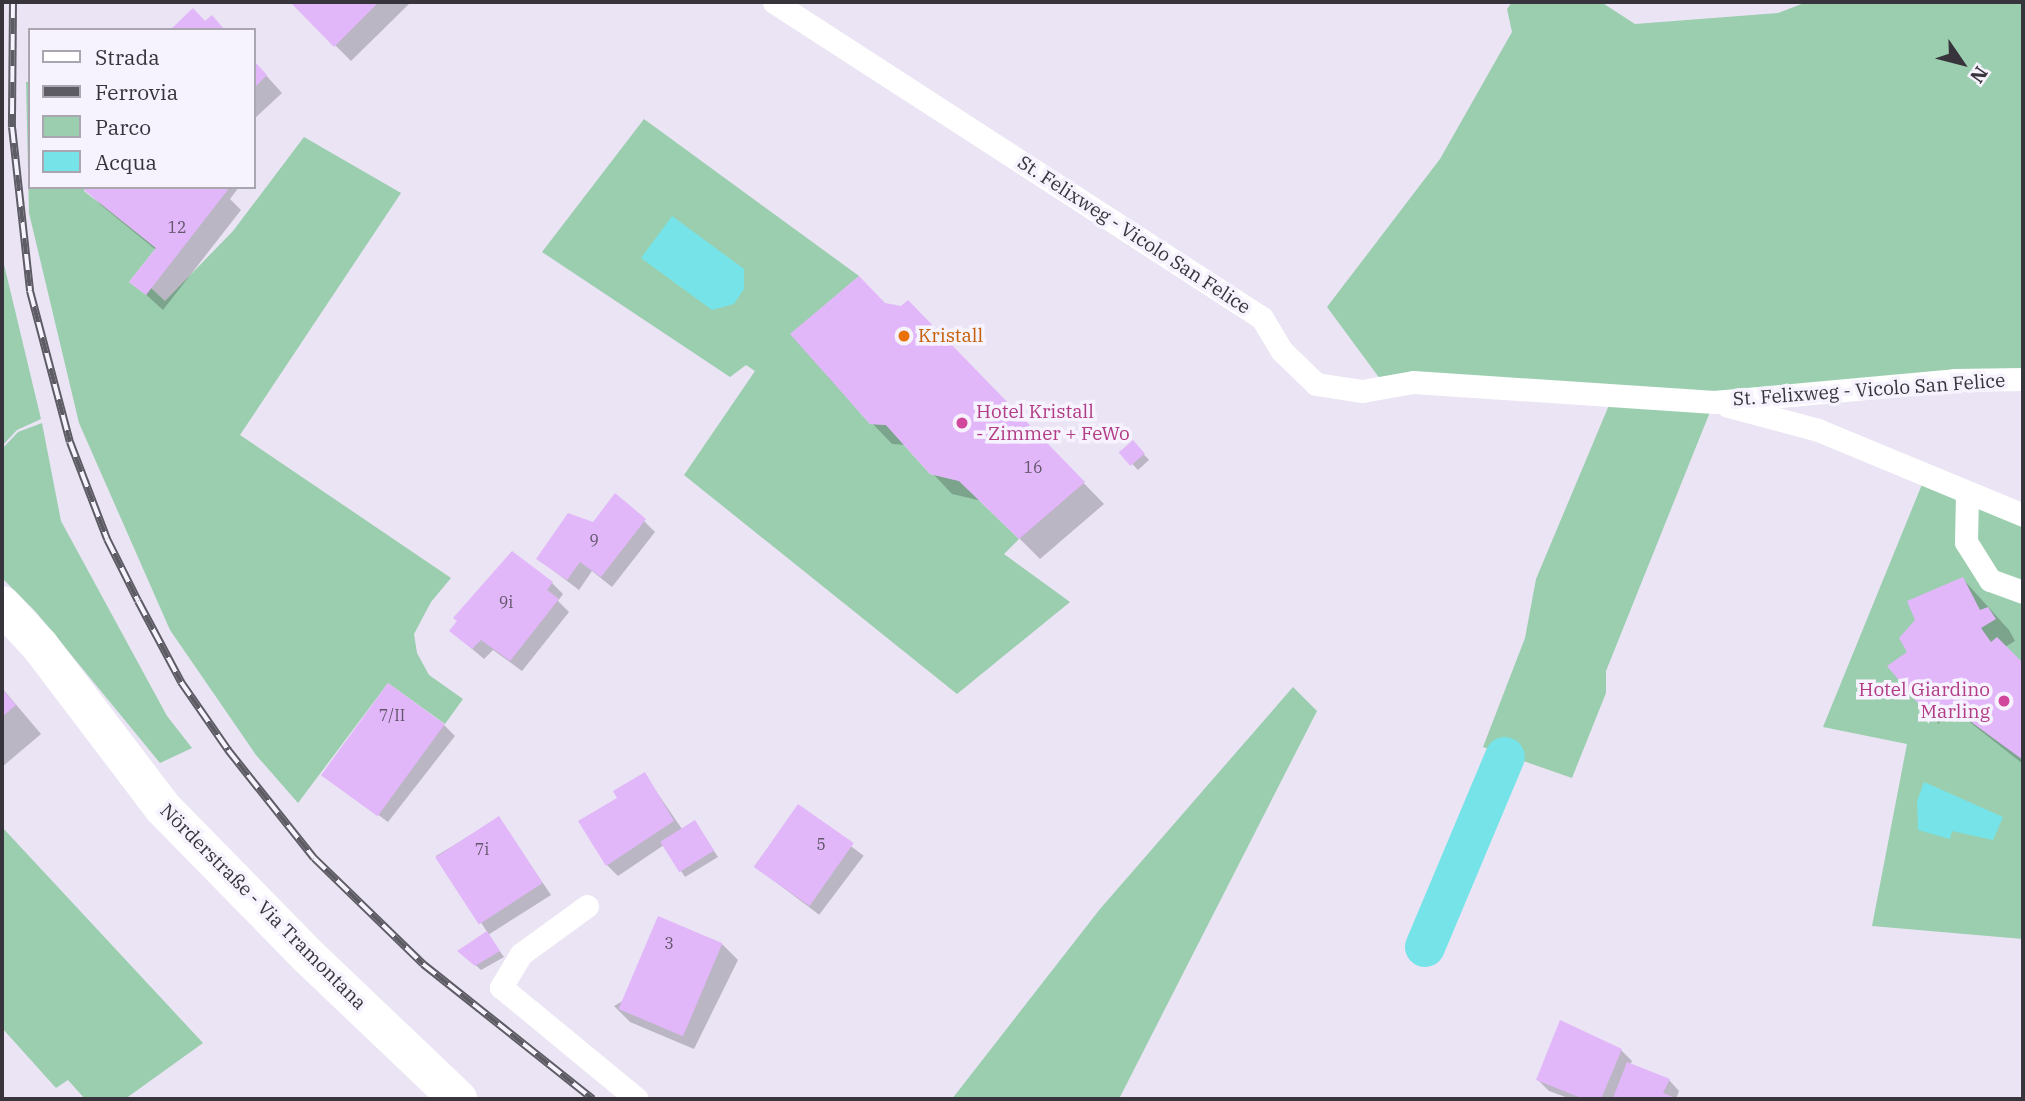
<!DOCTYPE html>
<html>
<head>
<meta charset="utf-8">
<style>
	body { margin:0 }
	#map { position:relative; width:2025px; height:1101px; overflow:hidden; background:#eae4f4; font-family:"IBM Plex Serif",serif }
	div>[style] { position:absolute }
	.green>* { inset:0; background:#9bceaf }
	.water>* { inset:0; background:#76e3e8 }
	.shadow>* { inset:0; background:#0003; transform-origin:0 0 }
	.canal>* { height:40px; margin:-20px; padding:0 20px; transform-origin:20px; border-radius:20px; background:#76e3e8 }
	.building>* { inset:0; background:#e2b7f9; transform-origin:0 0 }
	.lane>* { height:23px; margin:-11.5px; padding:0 11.5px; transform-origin:11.5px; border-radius:11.5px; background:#fff }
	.street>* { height:38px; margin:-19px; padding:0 19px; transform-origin:19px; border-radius:19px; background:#fff }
	.rail>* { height:8px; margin-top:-4px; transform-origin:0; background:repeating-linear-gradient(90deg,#f6f2fe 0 16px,#5d5b63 0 32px); box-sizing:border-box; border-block:2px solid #5d5b63 }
	.dots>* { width:19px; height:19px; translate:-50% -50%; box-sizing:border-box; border:4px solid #f6f2fe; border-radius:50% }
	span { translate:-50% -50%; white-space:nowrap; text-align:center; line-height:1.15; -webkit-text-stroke:7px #f6f2fe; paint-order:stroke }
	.number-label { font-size:16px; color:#62566a }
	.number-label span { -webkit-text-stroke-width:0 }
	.street-label { font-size:19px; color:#37353b }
	.food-label { font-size:19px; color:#c56008 }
	.left { translate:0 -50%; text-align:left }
	.hotel-label { font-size:19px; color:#b23c85 }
	.right { translate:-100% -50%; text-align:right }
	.frame { position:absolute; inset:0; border:4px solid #37353b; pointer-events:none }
	.legend { position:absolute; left:28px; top:28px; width:228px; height:161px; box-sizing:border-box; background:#f6f2fe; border:2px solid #aaa6b0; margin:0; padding:9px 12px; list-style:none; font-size:21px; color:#37353b }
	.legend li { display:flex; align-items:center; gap:14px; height:35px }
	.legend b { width:35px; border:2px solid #aaa6b0 }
	.north { position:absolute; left:1927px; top:28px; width:70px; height:70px; -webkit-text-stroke:5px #f6f2fe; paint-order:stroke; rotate:125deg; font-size:19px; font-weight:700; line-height:28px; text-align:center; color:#37353b }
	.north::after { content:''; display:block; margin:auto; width:24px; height:32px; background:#37353b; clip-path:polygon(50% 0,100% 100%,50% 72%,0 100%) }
</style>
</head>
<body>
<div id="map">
	<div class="green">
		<div style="clip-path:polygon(1512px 2px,1601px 2px,1635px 24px,1778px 13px,1807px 2px,2023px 2px,2023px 379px,1714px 402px,1606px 671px,1606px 693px,1572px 778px,1483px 747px,1525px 638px,1536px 579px,1612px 398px,1386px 387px,1327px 307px,1440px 159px,1512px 32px,1507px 9px)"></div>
		<div style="clip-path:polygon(26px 82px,30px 82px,30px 187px,86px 187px,84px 191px,156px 248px,129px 282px,146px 295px,151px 288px,165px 301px,233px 231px,304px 137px,401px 193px,240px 435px,451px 578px,431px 602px,414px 634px,417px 653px,429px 675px,463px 699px,445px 724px,388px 683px,298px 803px,256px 755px,170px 630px,79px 423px,29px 213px)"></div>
		<div style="clip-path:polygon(644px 119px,859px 276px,791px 334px,870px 424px,886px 425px,930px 474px,959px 481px,1019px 539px,1004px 554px,1070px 602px,957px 694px,684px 475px,755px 371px,746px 365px,730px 377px,542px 252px)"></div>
		<div style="clip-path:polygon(2px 256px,41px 419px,17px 430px,2px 446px)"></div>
		<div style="clip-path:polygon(42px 423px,61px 521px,167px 716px,192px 748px,160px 763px,36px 612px,2px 578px,2px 449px,18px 432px)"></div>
		<div style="clip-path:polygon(1925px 477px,2023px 515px,2023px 939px,1872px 926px,1907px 744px,1823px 727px)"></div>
		<div style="clip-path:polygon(1293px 687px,1317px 711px,1119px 1099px,952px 1099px,1100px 909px)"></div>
		<div style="clip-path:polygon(2px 827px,203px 1043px,125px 1099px,85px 1099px,68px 1080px,56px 1088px,2px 1028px)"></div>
	</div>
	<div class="water">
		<div style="clip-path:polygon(672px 216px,744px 269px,744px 289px,734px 304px,712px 310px,641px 258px)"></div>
		<div style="clip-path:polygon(1924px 782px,2003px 817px,1993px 840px,1952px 831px,1950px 839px,1918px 830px,1917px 801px)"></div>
	</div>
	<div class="shadow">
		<div style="clip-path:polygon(292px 2px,407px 2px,409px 4px,351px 61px)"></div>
		<div style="clip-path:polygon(254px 62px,282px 93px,254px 119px)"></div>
		<div style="clip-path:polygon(88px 187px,239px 187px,230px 199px,241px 210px,163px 310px,131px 281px,156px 250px,102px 206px,86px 190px)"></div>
		<div style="clip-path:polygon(885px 304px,928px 323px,1104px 504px,1040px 559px,982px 501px,952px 494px,906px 445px,892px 444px,828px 377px)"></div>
		<div style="clip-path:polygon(1138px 448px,1149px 460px,1138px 470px,1122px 453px)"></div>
		<div style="clip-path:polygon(644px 521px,655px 532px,612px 587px,592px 571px,579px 590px,538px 559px,593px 524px)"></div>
		<div style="clip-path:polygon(1963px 579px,2009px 630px,2015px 641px,2005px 647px,2023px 665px,2023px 764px,1953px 709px,1938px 724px,1909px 652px)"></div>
		<div style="clip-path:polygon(552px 583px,563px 594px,558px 601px,569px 612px,522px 671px,493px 650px,484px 659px,451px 631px)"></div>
		<div style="clip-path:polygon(2px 688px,41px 734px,2px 767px)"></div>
		<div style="clip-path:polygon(444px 725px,455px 736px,388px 822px,323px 774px)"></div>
		<div style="clip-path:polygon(645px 775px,682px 829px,695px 822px,718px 857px,685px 877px,664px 845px,618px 876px,607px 865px,620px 799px)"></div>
		<div style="left:799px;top:807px;width:81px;height:74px;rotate:37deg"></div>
		<div style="clip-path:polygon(499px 818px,551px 895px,488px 935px,504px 957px,481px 970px,460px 951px,488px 933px,436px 856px)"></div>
		<div style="clip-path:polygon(722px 944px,738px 960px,694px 1049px,630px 1022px,614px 1006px)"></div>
		<div style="clip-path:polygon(1621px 1050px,1632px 1061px,1630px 1065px,1669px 1080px,1679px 1091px,1676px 1099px,1571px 1099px,1549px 1091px,1538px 1080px)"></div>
	</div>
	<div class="canal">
		<div style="left:1425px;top:947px;width:206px;rotate:-67.2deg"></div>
	</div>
	<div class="building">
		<div style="clip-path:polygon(290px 2px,379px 2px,334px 47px)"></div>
		<div style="clip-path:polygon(193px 8px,205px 21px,212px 15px,225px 30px,170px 30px)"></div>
		<div style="clip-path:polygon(254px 61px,267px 75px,254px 88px)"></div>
		<div style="clip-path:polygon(86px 187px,230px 187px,146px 295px,129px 282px,156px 248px,84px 190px)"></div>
		<div style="clip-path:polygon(859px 276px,885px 303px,901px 306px,908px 300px,1085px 482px,1019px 539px,959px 481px,930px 474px,886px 425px,870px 424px,790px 334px)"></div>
		<div style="left:1133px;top:440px;width:18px;height:19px;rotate:49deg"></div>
		<div style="clip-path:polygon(615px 493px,646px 519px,601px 577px,580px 562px,567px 580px,536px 559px,568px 513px,593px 522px)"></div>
		<div style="clip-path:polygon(512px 551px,553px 582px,547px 590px,559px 599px,510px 661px,481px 640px,472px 649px,449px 631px,457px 621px,453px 618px)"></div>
		<div style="clip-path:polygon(1963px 577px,1980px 610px,1988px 607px,1996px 619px,1981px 628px,1991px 642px,1997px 637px,2023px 663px,2023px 760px,1948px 705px,1932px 720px,1887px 666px,1907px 652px,1899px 638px,1915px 620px,1907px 601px)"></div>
		<div style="left:388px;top:683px;width:70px;height:114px;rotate:36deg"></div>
		<div style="clip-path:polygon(2px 689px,16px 705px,2px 717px)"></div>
		<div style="clip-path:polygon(645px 772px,674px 821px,606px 866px,578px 821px,617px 798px,613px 791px)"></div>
		<div style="left:798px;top:804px;width:68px;height:77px;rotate:35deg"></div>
		<div style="left:499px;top:816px;width:80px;height:76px;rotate:57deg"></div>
		<div style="left:695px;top:820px;width:36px;height:41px;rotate:58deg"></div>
		<div style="left:658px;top:916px;width:70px;height:101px;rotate:23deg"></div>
		<div style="clip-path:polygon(487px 931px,500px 951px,475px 966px,457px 951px)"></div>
		<div style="clip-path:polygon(1560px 1020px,1622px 1049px,1601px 1099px,1584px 1099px,1536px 1080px)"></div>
		<div style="clip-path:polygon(1627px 1062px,1670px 1079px,1663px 1093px,1678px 1099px,1613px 1098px)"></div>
	</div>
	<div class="lane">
		<div style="left:774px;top:2px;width:581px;rotate:32.92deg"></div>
		<div style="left:1262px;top:318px;width:39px;rotate:59deg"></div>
		<div style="left:1282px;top:351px;width:47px;rotate:44.1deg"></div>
		<div style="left:1316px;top:384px;width:47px;rotate:8.7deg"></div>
		<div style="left:1362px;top:391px;width:52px;rotate:-10deg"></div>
		<div style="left:1413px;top:382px;width:302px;rotate:3.8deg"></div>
		<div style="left:1714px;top:402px;width:241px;rotate:-5.2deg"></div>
		<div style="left:1954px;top:380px;width:69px;rotate:-0.8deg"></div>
		<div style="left:1728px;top:406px;width:93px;rotate:14.9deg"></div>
		<div style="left:1818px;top:430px;width:222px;rotate:22.5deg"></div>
		<div style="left:1967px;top:494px;width:48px;rotate:91.2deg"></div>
		<div style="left:1966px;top:542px;width:45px;rotate:57.7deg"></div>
		<div style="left:1990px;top:580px;width:35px;rotate:20deg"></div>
		<div style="left:587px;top:906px;width:82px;rotate:144deg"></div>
		<div style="left:521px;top:954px;width:39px;rotate:121deg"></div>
		<div style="left:501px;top:987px;width:176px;rotate:39.5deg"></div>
	</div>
	<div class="street">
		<div style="left:2px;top:605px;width:56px;rotate:47.2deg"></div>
		<div style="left:40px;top:646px;width:203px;rotate:52.8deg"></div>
		<div style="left:163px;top:808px;width:209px;rotate:45.6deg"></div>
		<div style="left:309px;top:957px;width:206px;rotate:43.6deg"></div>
	</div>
	<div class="rail">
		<div style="left:13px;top:2px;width:125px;rotate:90.5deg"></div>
		<div style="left:12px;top:127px;width:165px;rotate:83.7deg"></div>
		<div style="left:30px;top:291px;width:156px;rotate:75.2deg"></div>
		<div style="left:70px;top:442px;width:104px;rotate:69.1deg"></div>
		<div style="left:107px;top:539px;width:69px;rotate:63.4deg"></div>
		<div style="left:138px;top:601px;width:92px;rotate:62deg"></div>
		<div style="left:181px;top:682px;width:83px;rotate:55.3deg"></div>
		<div style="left:228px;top:750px;width:138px;rotate:51.5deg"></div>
		<div style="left:314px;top:858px;width:152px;rotate:44.2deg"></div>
		<div style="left:423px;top:964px;width:217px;rotate:38.5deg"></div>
	</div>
	<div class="dots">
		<div style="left:904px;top:336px;background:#e8710a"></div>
		<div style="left:962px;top:423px;background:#d1479c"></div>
		<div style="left:2004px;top:701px;background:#d1479c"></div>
	</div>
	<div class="number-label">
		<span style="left:177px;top:227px">12</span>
		<span style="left:1033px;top:467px">16</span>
		<span style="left:594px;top:540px">9</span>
		<span style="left:506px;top:602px">9i</span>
		<span style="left:392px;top:715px">7/II</span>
		<span style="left:821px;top:844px">5</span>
		<span style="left:482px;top:849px">7i</span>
		<span style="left:669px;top:943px">3</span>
	</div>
	<div class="street-label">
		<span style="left:1134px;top:235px;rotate:33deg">St. Felixweg - Vicolo San Felice</span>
		<span style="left:1869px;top:390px;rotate:-4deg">St. Felixweg - Vicolo San Felice</span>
		<span style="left:263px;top:907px;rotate:45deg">Nörderstraße - Via Tramontana</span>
	</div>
	<div class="food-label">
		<span class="left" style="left:918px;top:336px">Kristall</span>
	</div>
	<div class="hotel-label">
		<span class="left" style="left:976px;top:423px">Hotel Kristall<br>- Zimmer + FeWo</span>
		<span class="right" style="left:1990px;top:701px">Hotel Giardino<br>Marling</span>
	</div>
	<div class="frame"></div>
	<ul class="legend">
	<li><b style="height:9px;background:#fff"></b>Strada</li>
	<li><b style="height:9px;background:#5d5b63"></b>Ferrovia</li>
	<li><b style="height:19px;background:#9bceaf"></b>Parco</li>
	<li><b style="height:19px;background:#76e3e8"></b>Acqua</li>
	</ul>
	<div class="north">N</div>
</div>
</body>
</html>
